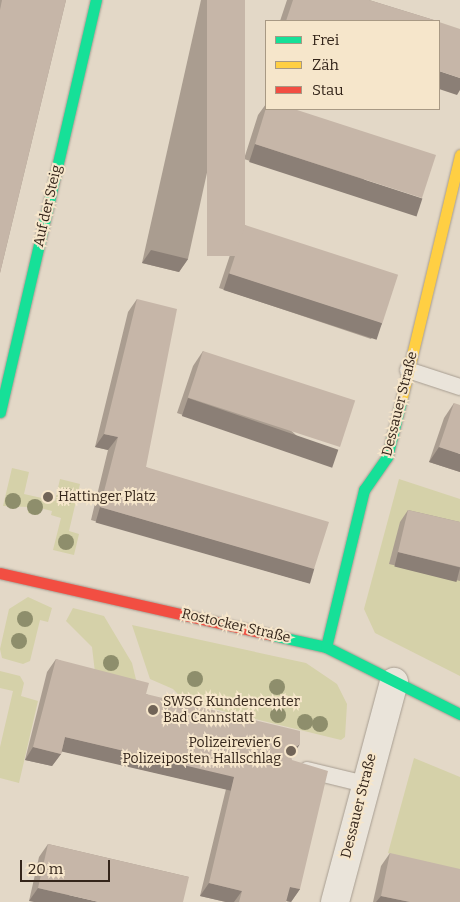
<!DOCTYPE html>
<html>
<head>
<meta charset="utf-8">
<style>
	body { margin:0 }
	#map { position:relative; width:460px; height:902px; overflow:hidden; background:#e3d8c7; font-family:Bitter,serif }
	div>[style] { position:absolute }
	.green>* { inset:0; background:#d5d1a9 }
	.roads { filter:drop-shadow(0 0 1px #a79d91) drop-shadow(0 0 1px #a79d91) }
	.lane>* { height:16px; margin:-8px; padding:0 8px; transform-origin:8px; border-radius:8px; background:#eae4da }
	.street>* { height:28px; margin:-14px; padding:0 14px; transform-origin:14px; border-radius:14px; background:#eae4da }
	.fast>* { height:11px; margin:-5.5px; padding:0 5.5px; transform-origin:5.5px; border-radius:5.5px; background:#16e098 }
	.slow>* { height:11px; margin:-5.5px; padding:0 5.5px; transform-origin:5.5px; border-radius:5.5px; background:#ffcf43 }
	.jam>* { height:11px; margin:-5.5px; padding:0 5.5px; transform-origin:5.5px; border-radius:5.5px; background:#f24e42 }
	.trees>* { width:16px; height:16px; margin:-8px; border-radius:50%; background:#8e8e6c }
	.wall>* { inset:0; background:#aa9d90 }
	.shaded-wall>* { inset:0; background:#8b7f76; transform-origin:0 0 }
	.building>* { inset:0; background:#c6b6a8; transform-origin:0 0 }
	.dots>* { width:14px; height:14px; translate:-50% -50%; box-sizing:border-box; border:2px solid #f6e6cb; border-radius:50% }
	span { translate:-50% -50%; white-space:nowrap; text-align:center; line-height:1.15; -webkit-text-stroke:4px #f6e6cb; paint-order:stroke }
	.street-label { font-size:14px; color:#34251a }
	.poi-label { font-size:14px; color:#34251a }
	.left { translate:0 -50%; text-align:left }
	.right { translate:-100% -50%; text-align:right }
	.legend { position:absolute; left:265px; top:20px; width:175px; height:90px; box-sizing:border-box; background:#f6e6cb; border:1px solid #a89984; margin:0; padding:6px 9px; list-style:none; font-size:15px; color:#34251a }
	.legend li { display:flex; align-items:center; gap:10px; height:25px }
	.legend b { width:25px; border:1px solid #a89984 }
	.scale { position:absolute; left:20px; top:860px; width:90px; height:22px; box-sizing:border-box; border:2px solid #34251a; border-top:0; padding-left:6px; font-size:15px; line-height:18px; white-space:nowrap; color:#34251a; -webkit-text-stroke:4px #f6e6cb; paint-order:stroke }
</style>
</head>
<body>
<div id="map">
	<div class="green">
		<div style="clip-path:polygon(12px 468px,29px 472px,24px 494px,55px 501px,60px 479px,80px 484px,69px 531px,79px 534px,74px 555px,53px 550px,61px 518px,51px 515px,52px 511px,40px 508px,38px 515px,28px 513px,29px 507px,3px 506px)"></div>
		<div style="clip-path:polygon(399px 479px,460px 499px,460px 676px,375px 633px,364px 609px)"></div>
		<div style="clip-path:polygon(28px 597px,52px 608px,48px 622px,40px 620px,30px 661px,23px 664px,2px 658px,0 649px,9px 609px)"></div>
		<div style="clip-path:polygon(73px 608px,104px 616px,132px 663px,139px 692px,96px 681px,92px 647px,66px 621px)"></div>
		<div style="clip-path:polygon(132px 625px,306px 663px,337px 684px,347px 704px,345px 737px,341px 740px,186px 702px,173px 689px,150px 679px)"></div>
		<div style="clip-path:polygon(0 671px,20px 676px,24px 683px,21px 696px,38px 701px,19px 783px,0 778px,0 747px,13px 691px,0 688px)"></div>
		<div style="clip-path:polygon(414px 758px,460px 777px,460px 872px,388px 853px)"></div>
	</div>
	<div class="roads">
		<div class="lane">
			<div style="left:408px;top:370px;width:55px;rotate:18.1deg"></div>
			<div style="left:307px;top:770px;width:60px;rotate:13.6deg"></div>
		</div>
		<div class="street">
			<div style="left:335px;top:902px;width:228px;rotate:-75deg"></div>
		</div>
		<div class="fast">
			<div style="left:0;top:412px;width:423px;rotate:-76.9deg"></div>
			<div style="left:272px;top:635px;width:55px;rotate:12.5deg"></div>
			<div style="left:326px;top:647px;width:150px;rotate:26.6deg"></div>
			<div style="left:326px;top:647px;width:162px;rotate:-76.4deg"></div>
			<div style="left:364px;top:490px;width:40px;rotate:-55.1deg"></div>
			<div style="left:387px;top:457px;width:62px;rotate:-76deg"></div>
		</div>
		<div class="slow">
			<div style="left:402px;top:397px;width:249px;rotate:-76.5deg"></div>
		</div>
		<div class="jam">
			<div style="left:0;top:573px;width:279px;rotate:12.8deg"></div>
		</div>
	</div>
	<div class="trees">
		<div style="left:67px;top:496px"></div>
		<div style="left:13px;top:501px"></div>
		<div style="left:35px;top:507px"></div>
		<div style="left:66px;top:542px"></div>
		<div style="left:25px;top:619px"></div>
		<div style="left:19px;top:641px"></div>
		<div style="left:111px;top:663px"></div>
		<div style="left:195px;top:679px"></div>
		<div style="left:277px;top:687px"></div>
		<div style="left:278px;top:715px"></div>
		<div style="left:305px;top:722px"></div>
		<div style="left:320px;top:724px"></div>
	</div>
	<div class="wall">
		<div style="clip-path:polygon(0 0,66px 0,0 273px)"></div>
		<div style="clip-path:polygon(201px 0,245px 0,188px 259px,179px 272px,142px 263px)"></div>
		<div style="clip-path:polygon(287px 0,369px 0,437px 21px,280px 21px)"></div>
		<div style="clip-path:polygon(266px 104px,266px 109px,411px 213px,244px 159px,258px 115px)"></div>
		<div style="clip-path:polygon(245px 225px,382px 324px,371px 339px,219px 288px,235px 240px)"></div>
		<div style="clip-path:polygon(137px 299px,146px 467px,314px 569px,305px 582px,91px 520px,108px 450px,95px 447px,128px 312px)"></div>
		<div style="clip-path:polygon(203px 351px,328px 464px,177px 413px,193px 366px)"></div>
		<div style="clip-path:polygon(454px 403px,460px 472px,429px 462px,444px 418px)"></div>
		<div style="clip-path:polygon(408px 510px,460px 522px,460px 581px,389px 564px,400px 522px)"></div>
		<div style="clip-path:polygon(56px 659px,146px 694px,292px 756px,291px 757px,300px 889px,291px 902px,286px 901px,286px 902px,226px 902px,200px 896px,226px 789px,62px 751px,61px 754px,52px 766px,25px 760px,47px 672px)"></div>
		<div style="clip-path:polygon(48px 844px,189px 877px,29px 901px,39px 857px)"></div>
		<div style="clip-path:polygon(390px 853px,460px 902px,373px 902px,381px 866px)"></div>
	</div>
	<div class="shaded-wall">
		<div style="clip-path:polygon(439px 71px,460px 78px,460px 90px,457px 95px,439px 89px)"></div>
		<div style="left:255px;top:144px;width:176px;height:19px;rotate:18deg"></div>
		<div style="clip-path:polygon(151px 250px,188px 259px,179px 272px,142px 263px)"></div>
		<div style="left:229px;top:273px;width:161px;height:18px;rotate:18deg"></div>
		<div style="left:188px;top:398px;width:159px;height:19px;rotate:19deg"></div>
		<div style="clip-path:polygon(104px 434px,118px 437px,108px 450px,95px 447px)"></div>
		<div style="clip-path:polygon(439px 447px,460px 454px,460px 472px,429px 462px)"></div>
		<div style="left:100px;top:507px;width:223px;height:16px;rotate:16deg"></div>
		<div style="left:398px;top:552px;width:64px;height:15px;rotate:14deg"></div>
		<div style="left:65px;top:737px;width:174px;height:15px;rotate:13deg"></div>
		<div style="clip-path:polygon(300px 744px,292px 756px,280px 763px,289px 751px)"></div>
		<div style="clip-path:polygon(33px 747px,61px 754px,52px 766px,25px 760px)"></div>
		<div style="clip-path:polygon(209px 883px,242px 891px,234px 902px,226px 902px,200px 896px)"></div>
		<div style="clip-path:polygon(290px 887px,300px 889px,291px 902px,281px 900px)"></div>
		<div style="clip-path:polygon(38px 888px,99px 902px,34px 902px,29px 901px)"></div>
		<div style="clip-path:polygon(381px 896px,410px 902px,376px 902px)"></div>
	</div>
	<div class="building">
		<div style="clip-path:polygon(2px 0,66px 0,0 273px,0 10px)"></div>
		<div style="left:207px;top:0;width:38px;height:256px"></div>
		<div style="clip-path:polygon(293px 0,369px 0,437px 21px,286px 21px)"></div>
		<div style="clip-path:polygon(439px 22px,460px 29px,460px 78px,439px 71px)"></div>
		<div style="clip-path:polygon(266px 108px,294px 109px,436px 155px,422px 198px,255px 144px)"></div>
		<div style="left:245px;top:225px;width:161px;height:51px;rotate:18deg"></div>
		<div style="clip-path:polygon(137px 299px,177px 309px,146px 467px,329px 522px,314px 569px,100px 507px,118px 437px,104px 434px)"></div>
		<div style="left:203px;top:351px;width:160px;height:49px;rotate:18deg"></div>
		<div style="clip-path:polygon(454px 403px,460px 405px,460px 454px,439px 447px)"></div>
		<div style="clip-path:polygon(408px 510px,460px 522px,460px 567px,398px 552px)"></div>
		<div style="clip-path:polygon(56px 659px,149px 683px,146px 694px,300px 731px,300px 744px,289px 751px,292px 760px,328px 771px,300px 889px,290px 887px,286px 902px,239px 902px,242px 891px,209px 883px,234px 777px,65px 737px,61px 754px,33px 747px)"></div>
		<div style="clip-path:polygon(48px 844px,189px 877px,183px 902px,99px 902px,38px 888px)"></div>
		<div style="clip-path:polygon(390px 853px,460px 869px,460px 902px,410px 902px,381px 896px)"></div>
	</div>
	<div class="dots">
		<div style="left:48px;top:497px;background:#716457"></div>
		<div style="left:153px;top:710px;background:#716457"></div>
		<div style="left:291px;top:751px;background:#716457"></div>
	</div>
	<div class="street-label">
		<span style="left:48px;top:206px;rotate:-77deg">Auf der Steig</span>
		<span style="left:400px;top:404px;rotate:-76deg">Dessauer Straße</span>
		<span style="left:236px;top:626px;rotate:13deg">Rostocker Straße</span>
		<span style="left:359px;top:806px;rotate:-76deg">Dessauer Straße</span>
	</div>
	<div class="poi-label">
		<span class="left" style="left:58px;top:497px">Hattinger Platz</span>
		<span class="left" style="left:163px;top:710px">SWSG Kundencenter<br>Bad Cannstatt</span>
		<span class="right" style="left:281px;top:751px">Polizeirevier 6<br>Polizeiposten Hallschlag</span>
	</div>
	<ul class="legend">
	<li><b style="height:6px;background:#16e098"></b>Frei</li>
	<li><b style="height:6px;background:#ffcf43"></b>Zäh</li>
	<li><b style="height:6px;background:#f24e42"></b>Stau</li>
	</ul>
	<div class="scale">20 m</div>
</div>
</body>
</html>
